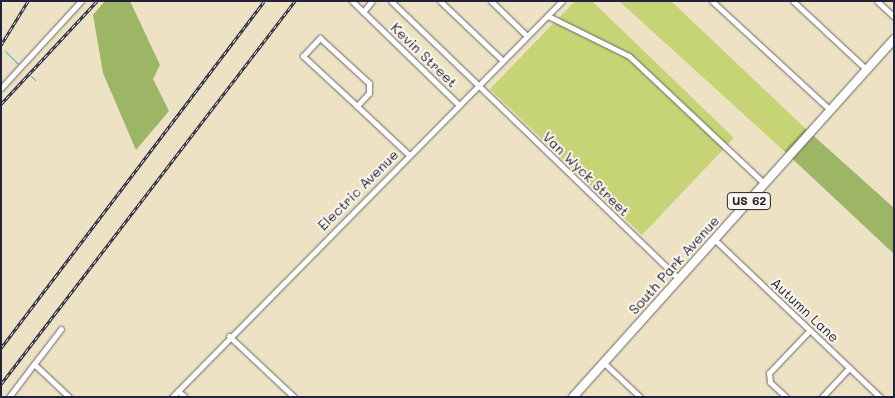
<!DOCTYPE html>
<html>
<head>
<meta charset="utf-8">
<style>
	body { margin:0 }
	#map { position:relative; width:895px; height:398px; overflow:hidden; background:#ede3c4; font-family:Mali,sans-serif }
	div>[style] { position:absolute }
	.green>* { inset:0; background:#c6d475 }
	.forest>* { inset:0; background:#9cb666 }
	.stream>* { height:1px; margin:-0.5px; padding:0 0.5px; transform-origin:0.5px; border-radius:0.5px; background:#42b3ba }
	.roads { filter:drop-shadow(0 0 1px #69666b) drop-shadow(0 0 1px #69666b) }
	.minor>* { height:5px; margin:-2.5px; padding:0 2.5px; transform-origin:2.5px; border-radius:2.5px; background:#fff }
	.primary>* { height:8px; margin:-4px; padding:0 4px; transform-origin:4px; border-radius:4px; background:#fff }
	.rail>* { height:3px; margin-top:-1.5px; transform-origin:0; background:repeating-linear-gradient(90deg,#fbf7ec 0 4px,#22223b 0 8px); box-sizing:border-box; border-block:1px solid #22223b }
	span { translate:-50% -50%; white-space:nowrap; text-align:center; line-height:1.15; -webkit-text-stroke:4px #fbf7ec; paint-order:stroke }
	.shield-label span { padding:1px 4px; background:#fbf7ec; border:1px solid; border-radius:4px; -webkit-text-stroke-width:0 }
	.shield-label { font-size:12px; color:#22223b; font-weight:700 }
	.street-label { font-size:14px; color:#22223b }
	.frame { position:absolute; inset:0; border:2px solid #22223b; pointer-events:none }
</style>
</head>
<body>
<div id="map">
	<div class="green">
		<div style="clip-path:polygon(575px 1px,592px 1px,734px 138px,642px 235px,490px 89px)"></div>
		<div style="clip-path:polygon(619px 1px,671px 1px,805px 128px,784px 151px)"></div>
	</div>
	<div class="forest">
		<div style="clip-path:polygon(105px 1px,130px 1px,160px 65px,153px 79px,169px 111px,136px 150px,103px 73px,93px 15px)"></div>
		<div style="clip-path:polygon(805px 128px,894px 208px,894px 254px,784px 151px)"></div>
	</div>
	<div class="stream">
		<div style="left:5px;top:51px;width:18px;rotate:45deg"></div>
		<div style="left:31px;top:76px;width:6px;rotate:45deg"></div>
	</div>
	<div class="roads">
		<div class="minor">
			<div style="left:352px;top:1px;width:149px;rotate:44.2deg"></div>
			<div style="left:391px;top:1px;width:399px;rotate:44deg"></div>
			<div style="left:440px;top:1px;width:86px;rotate:43.6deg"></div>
			<div style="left:491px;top:1px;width:50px;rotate:44.2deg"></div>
			<div style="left:712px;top:1px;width:161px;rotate:42.7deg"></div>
			<div style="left:793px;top:1px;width:101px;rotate:43deg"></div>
			<div style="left:877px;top:1px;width:23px;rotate:43deg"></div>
			<div style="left:363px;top:12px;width:14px;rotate:-51deg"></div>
			<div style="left:548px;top:16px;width:90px;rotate:26.3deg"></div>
			<div style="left:629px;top:56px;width:185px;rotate:43.3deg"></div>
			<div style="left:320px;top:38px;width:67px;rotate:42.6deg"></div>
			<div style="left:369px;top:83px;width:10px;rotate:90deg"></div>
			<div style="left:369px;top:93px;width:18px;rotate:133deg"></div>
			<div style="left:357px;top:106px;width:74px;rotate:-137.2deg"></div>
			<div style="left:303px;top:56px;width:25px;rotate:-47deg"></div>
			<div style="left:1px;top:88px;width:118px;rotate:-47.4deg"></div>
			<div style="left:357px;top:106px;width:71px;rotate:43.3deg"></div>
			<div style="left:714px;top:239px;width:229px;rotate:43.6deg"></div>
			<div style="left:61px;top:329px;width:44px;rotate:127.6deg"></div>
			<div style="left:34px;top:364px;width:48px;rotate:43.3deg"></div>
			<div style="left:229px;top:336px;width:89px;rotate:43.2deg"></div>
			<div style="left:603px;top:362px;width:51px;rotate:43.4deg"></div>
			<div style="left:178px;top:391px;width:9px;rotate:41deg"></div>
			<div style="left:9px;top:397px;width:41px;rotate:-52.9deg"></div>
			<div style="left:172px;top:397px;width:556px;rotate:-45.44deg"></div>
			<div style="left:786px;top:397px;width:22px;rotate:-137deg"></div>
			<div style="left:770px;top:382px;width:9px;rotate:-96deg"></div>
			<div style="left:769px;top:373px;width:59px;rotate:-46.4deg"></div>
			<div style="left:822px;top:397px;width:40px;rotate:-47deg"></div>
		</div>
		<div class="primary">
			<div style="left:573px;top:397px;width:481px;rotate:-48.1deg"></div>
		</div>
	</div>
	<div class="rail">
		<div style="left:1px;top:45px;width:52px;rotate:-58.5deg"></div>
		<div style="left:1px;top:104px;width:141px;rotate:-47deg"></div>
		<div style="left:1px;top:348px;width:435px;rotate:-52.8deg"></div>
		<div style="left:1px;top:384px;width:483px;rotate:-52.5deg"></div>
	</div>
	<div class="shield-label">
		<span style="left:749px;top:201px">US 62</span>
	</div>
	<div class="street-label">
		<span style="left:424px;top:55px;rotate:44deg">Kevin Street</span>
		<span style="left:586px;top:174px;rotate:44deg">Van Wyck Street</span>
		<span style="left:358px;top:190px;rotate:-45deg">Electric Avenue</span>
		<span style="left:674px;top:265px;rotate:-48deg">South Park Avenue</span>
		<span style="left:805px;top:310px;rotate:43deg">Autumn Lane</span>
	</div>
	<div class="frame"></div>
</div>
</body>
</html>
